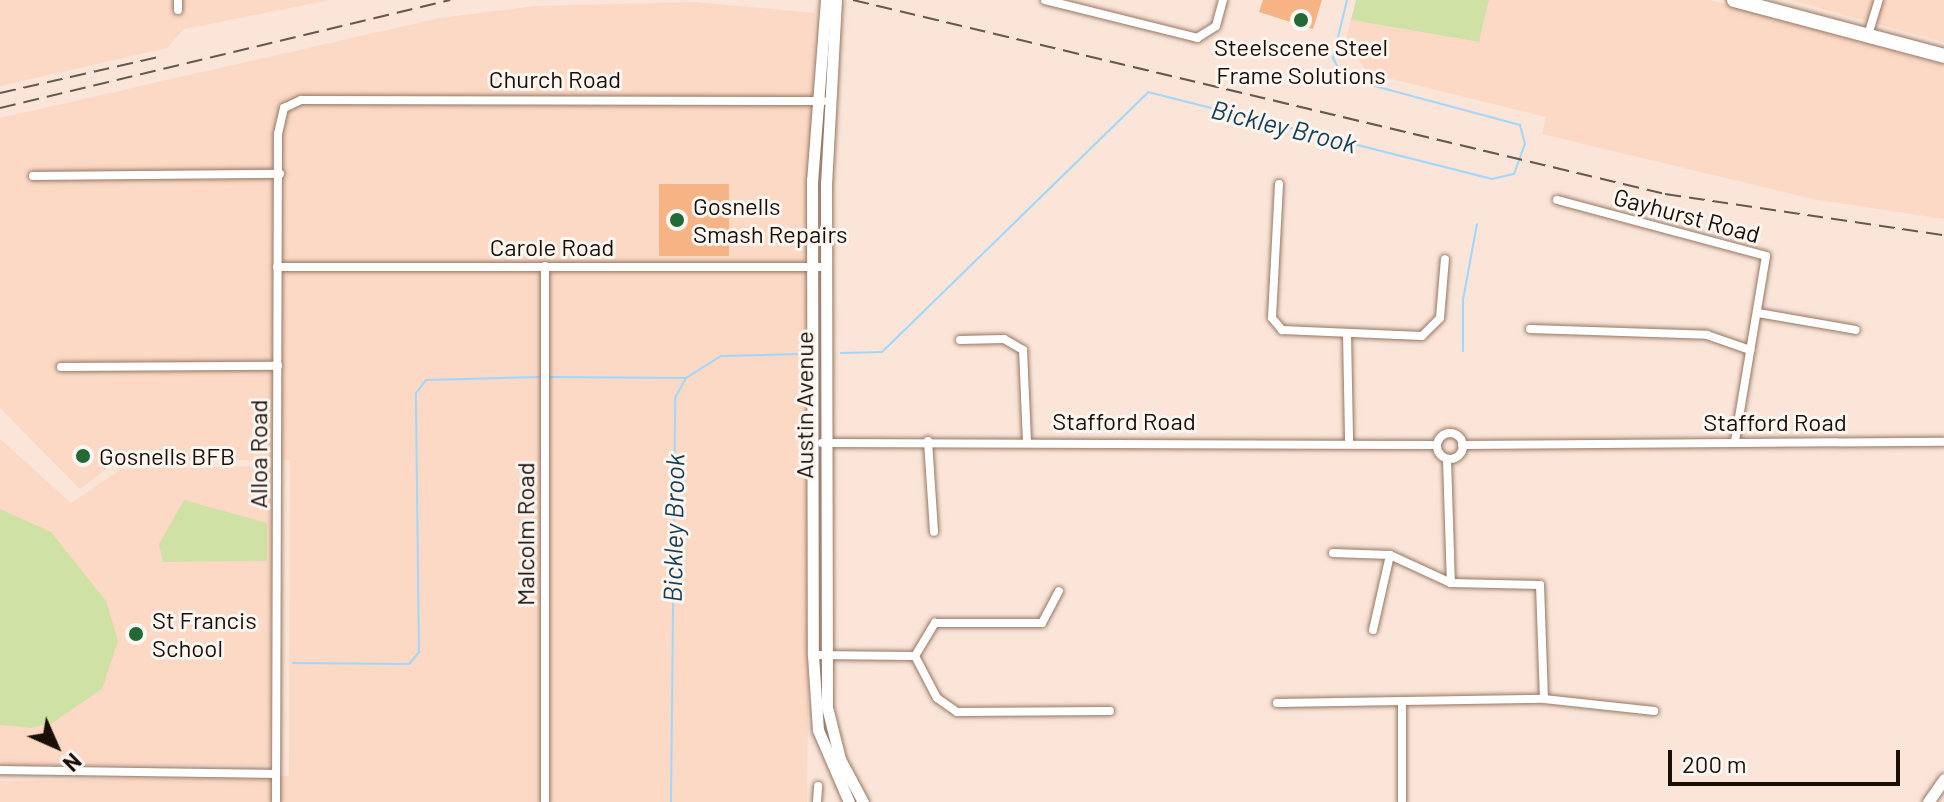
<!DOCTYPE html>
<html>
<head>
<meta charset="utf-8">
<style>
	body { margin:0 }
	#map { position:relative; width:1944px; height:802px; overflow:hidden; background:#fae5d8; font-family:Barlow,sans-serif }
	div>[style] { position:absolute }
	.built>* { inset:0; background:#fbd9c5 }
	.green>* { inset:0; background:#d0e1a5 }
	.stream>* { height:2px; margin:-1px; padding:0 1px; transform-origin:1px; border-radius:1px; background:#a1d7fb }
	.building>* { inset:0; background:#f6b484; transform-origin:0 0 }
	.roads { filter:drop-shadow(0 0 2px #967764) drop-shadow(0 0 2px #967764) }
	.minor>* { height:8px; margin:-4px; padding:0 4px; transform-origin:4px; border-radius:4px; background:#fff }
	.minor>.ring { margin:-4px; padding:0; box-sizing:content-box; background:none; border:8px solid #fff; border-radius:50% }
	.secondary>* { height:11px; margin:-5.5px; padding:0 5.5px; transform-origin:5.5px; border-radius:5.5px; background:#fff }
	.trunk>* { height:14px; margin:-7px; padding:0 7px; transform-origin:7px; border-radius:7px; background:#fff }
	.rail>* { height:2px; margin-top:-1px; transform-origin:0; background:repeating-linear-gradient(90deg,#67584f 0 16px,transparent 0 24px) }
	.dots>* { width:22px; height:22px; translate:-50% -50%; box-sizing:border-box; border:4px solid #fdf6f1; border-radius:50% }
	span { translate:-50% -50%; white-space:nowrap; text-align:center; line-height:1.15; -webkit-text-stroke:6px #fdf6f1; paint-order:stroke }
	.poi-label { font-size:24px; color:#1a0e07 }
	.left { translate:0 -50%; text-align:left }
	.street-label { font-size:24px; color:#1a0e07 }
	.water-label { font-size:26px; color:#143e56; font-style:italic }
	.north { position:absolute; left:16px; top:706px; width:80px; height:80px; -webkit-text-stroke:6px #fdf6f1; paint-order:stroke; rotate:135deg; font-size:22px; font-weight:700; line-height:32px; text-align:center; color:#1a0e07 }
	.north::after { content:''; display:block; margin:auto; width:28px; height:36px; background:#1a0e07; clip-path:polygon(50% 0,100% 100%,50% 72%,0 100%) }
	.scale { position:absolute; left:1668px; top:750px; width:232px; height:36px; box-sizing:border-box; border:4px solid #1a0e07; border-top:0; padding-left:10px; font-size:24px; line-height:28px; white-space:nowrap; color:#1a0e07; -webkit-text-stroke:6px #fdf6f1; paint-order:stroke }
</style>
</head>
<body>
<div id="map">
	<div class="built">
		<div style="clip-path:polygon(0 0,329px 0,184px 29px,167px 48px,0 86px)"></div>
		<div style="clip-path:polygon(1489px 0,1710px 0,1944px 65px,1944px 219px,1813px 199px,1542px 134px,1546px 117px,1367px 73px,1346px 38px,1351px 20px,1478px 42px)"></div>
		<div style="clip-path:polygon(1791px 0,1944px 0,1944px 42px,1877px 24px)"></div>
		<div style="clip-path:polygon(694px 2px,815px 13px,807px 802px,0 802px,0 781px,289px 776px,290px 460px,118px 460px,80px 489px,0 408px,0 118px,440px 18px,536px 6px)"></div>
		<div style="clip-path:polygon(0 439px,71px 503px,121px 469px,273px 466px,270px 765px,0 765px)"></div>
	</div>
	<div class="green">
		<div style="clip-path:polygon(1356px 0,1489px 0,1479px 42px,1351px 20px)"></div>
		<div style="clip-path:polygon(184px 500px,267px 523px,267px 561px,163px 562px,159px 544px)"></div>
		<div style="clip-path:polygon(0 509px,51px 532px,106px 601px,118px 641px,102px 689px,52px 723px,31px 728px,0 725px)"></div>
	</div>
	<div class="stream">
		<div style="left:1463px;top:351px;width:51px;rotate:-90deg"></div>
		<div style="left:1463px;top:300px;width:77px;rotate:-79.6deg"></div>
		<div style="left:841px;top:353px;width:41px;rotate:-1.4deg"></div>
		<div style="left:882px;top:352px;width:372px;rotate:-44.3deg"></div>
		<div style="left:1148px;top:92px;width:355px;rotate:14.2deg"></div>
		<div style="left:1492px;top:179px;width:23px;rotate:-13deg"></div>
		<div style="left:1514px;top:174px;width:32px;rotate:-70deg"></div>
		<div style="left:1525px;top:144px;width:20px;rotate:-105deg"></div>
		<div style="left:1520px;top:125px;width:182px;rotate:-165deg"></div>
		<div style="left:1344px;top:78px;width:23px;rotate:-119deg"></div>
		<div style="left:1333px;top:58px;width:60px;rotate:-76.4deg"></div>
		<div style="left:547px;top:377px;width:139px;rotate:0.4deg"></div>
		<div style="left:293px;top:663px;width:116px;rotate:0.5deg"></div>
		<div style="left:409px;top:664px;width:16px;rotate:-50deg"></div>
		<div style="left:419px;top:652px;width:259px;rotate:-90.7deg"></div>
		<div style="left:416px;top:393px;width:16px;rotate:-52deg"></div>
		<div style="left:426px;top:380px;width:115px;rotate:-1.5deg"></div>
		<div style="left:671px;top:802px;width:404px;rotate:-89.4deg"></div>
		<div style="left:675px;top:398px;width:23px;rotate:-61deg"></div>
		<div style="left:686px;top:378px;width:41px;rotate:-32.2deg"></div>
		<div style="left:721px;top:356px;width:80px;rotate:-1.4deg"></div>
	</div>
	<div class="building">
		<div style="clip-path:polygon(1263px 0,1322px 0,1313px 29px,1259px 12px)"></div>
		<div style="left:729px;top:184px;width:72px;height:70px;rotate:90deg"></div>
	</div>
	<div class="roads">
		<div class="minor">
			<div style="left:178px;top:0;width:10px;rotate:90deg"></div>
			<div style="left:1045px;top:0;width:157px;rotate:14deg"></div>
			<div style="left:1197px;top:38px;width:22px;rotate:-32deg"></div>
			<div style="left:1216px;top:26px;width:27px;rotate:-75deg"></div>
			<div style="left:1868px;top:35px;width:37px;rotate:-73deg"></div>
			<div style="left:33px;top:176px;width:247px;rotate:-0.5deg"></div>
			<div style="left:1279px;top:184px;width:134px;rotate:93deg"></div>
			<div style="left:1272px;top:318px;width:16px;rotate:50deg"></div>
			<div style="left:1282px;top:330px;width:140px;rotate:2.5deg"></div>
			<div style="left:1422px;top:336px;width:25px;rotate:-45deg"></div>
			<div style="left:1440px;top:318px;width:59px;rotate:-85.2deg"></div>
			<div style="left:1557px;top:200px;width:216px;rotate:15deg"></div>
			<div style="left:1766px;top:256px;width:189px;rotate:99.5deg"></div>
			<div style="left:545px;top:266px;width:536px;rotate:90deg"></div>
			<div style="left:277px;top:267px;width:549px"></div>
			<div style="left:1758px;top:313px;width:99px;rotate:9.8deg"></div>
			<div style="left:1530px;top:329px;width:177px;rotate:1.9deg"></div>
			<div style="left:1707px;top:335px;width:46px;rotate:19.2deg"></div>
			<div style="left:1347px;top:333px;width:108px;rotate:88.9deg"></div>
			<div style="left:960px;top:340px;width:44px;rotate:-1.3deg"></div>
			<div style="left:1004px;top:339px;width:22px;rotate:30deg"></div>
			<div style="left:1023px;top:350px;width:92px;rotate:87.5deg"></div>
			<div style="left:61px;top:367px;width:217px;rotate:-0.3deg"></div>
			<div class="ring" style="left:1437px;top:433px;width:18px;height:18px"></div>
			<div style="left:928px;top:441px;width:91px;rotate:86.2deg"></div>
			<div style="left:822px;top:443px;width:615px;rotate:0.19deg"></div>
			<div style="left:1462px;top:445px;width:482px;rotate:-0.4deg"></div>
			<div style="left:1447px;top:459px;width:124px;rotate:88.2deg"></div>
			<div style="left:1333px;top:553px;width:57px;rotate:2deg"></div>
			<div style="left:1390px;top:555px;width:67px;rotate:24.7deg"></div>
			<div style="left:1451px;top:583px;width:89px;rotate:1.3deg"></div>
			<div style="left:1540px;top:585px;width:114px;rotate:88deg"></div>
			<div style="left:1373px;top:630px;width:77px;rotate:-77.2deg"></div>
			<div style="left:813px;top:655px;width:102px;rotate:0.6deg"></div>
			<div style="left:915px;top:656px;width:39px;rotate:-59deg"></div>
			<div style="left:935px;top:623px;width:107px"></div>
			<div style="left:1042px;top:623px;width:36px;rotate:-62deg"></div>
			<div style="left:915px;top:656px;width:47px;rotate:62.4deg"></div>
			<div style="left:937px;top:698px;width:24px;rotate:35deg"></div>
			<div style="left:957px;top:712px;width:153px;rotate:-0.4deg"></div>
			<div style="left:1402px;top:701px;width:101px;rotate:90deg"></div>
			<div style="left:1277px;top:703px;width:267px;rotate:-0.9deg"></div>
			<div style="left:1544px;top:699px;width:111px;rotate:6.2deg"></div>
			<div style="left:0;top:770px;width:276px;rotate:0.8deg"></div>
			<div style="left:276px;top:802px;width:668px;rotate:-89.83deg"></div>
			<div style="left:278px;top:134px;width:27px;rotate:-77deg"></div>
			<div style="left:284px;top:108px;width:19px;rotate:-25deg"></div>
			<div style="left:301px;top:100px;width:522px;rotate:0.11deg"></div>
			<div style="left:817px;top:802px;width:16px;rotate:-86deg"></div>
		</div>
		<div class="secondary">
			<div style="left:826px;top:0;width:181px;rotate:94.4deg"></div>
			<div style="left:812px;top:180px;width:475px;rotate:89.9deg"></div>
			<div style="left:813px;top:655px;width:75px;rotate:86.2deg"></div>
			<div style="left:818px;top:730px;width:78px;rotate:66.7deg"></div>
			<div style="left:836px;top:0;width:184px;rotate:93.1deg"></div>
			<div style="left:826px;top:184px;width:523px;rotate:89.89deg"></div>
			<div style="left:827px;top:707px;width:54px;rotate:76deg"></div>
			<div style="left:840px;top:759px;width:49px;rotate:61.9deg"></div>
			<div style="left:1928px;top:802px;width:28px;rotate:-55deg"></div>
		</div>
		<div class="trunk">
			<div style="left:1734px;top:0;width:217px;rotate:14.9deg"></div>
		</div>
	</div>
	<div class="rail">
		<div style="left:853px;top:0;width:835px;rotate:13.44deg"></div>
		<div style="left:1665px;top:194px;width:282px;rotate:8.4deg"></div>
		<div style="left:0;top:93px;width:167px;rotate:-12.8deg"></div>
		<div style="left:0;top:108px;width:463px;rotate:-13.5deg"></div>
	</div>
	<div class="dots">
		<div style="left:1301px;top:20px;background:#236935"></div>
		<div style="left:677px;top:220px;background:#236935"></div>
		<div style="left:83px;top:456px;background:#236935"></div>
		<div style="left:136px;top:634px;background:#236935"></div>
	</div>
	<div class="poi-label">
		<span style="left:1301px;top:61px">Steelscene Steel<br>Frame Solutions</span>
		<span class="left" style="left:693px;top:220px">Gosnells<br>Smash Repairs</span>
		<span class="left" style="left:99px;top:456px">Gosnells BFB</span>
		<span class="left" style="left:152px;top:634px">St Francis<br>School</span>
	</div>
	<div class="street-label">
		<span style="left:555px;top:79px">Church Road</span>
		<span style="left:1687px;top:215px;rotate:15deg">Gayhurst Road</span>
		<span style="left:552px;top:247px">Carole Road</span>
		<span style="left:804px;top:405px;rotate:-90deg">Austin Avenue</span>
		<span style="left:1124px;top:421px">Stafford Road</span>
		<span style="left:1775px;top:422px">Stafford Road</span>
		<span style="left:258px;top:454px;rotate:-90deg">Alloa Road</span>
		<span style="left:525px;top:534px;rotate:-90deg">Malcolm Road</span>
	</div>
	<div class="water-label">
		<span style="left:1284px;top:126px;rotate:14deg">Bickley Brook</span>
		<span style="left:673px;top:528px;rotate:-89deg">Bickley Brook</span>
	</div>
	<div class="north">N</div>
	<div class="scale">200 m</div>
</div>
</body>
</html>
